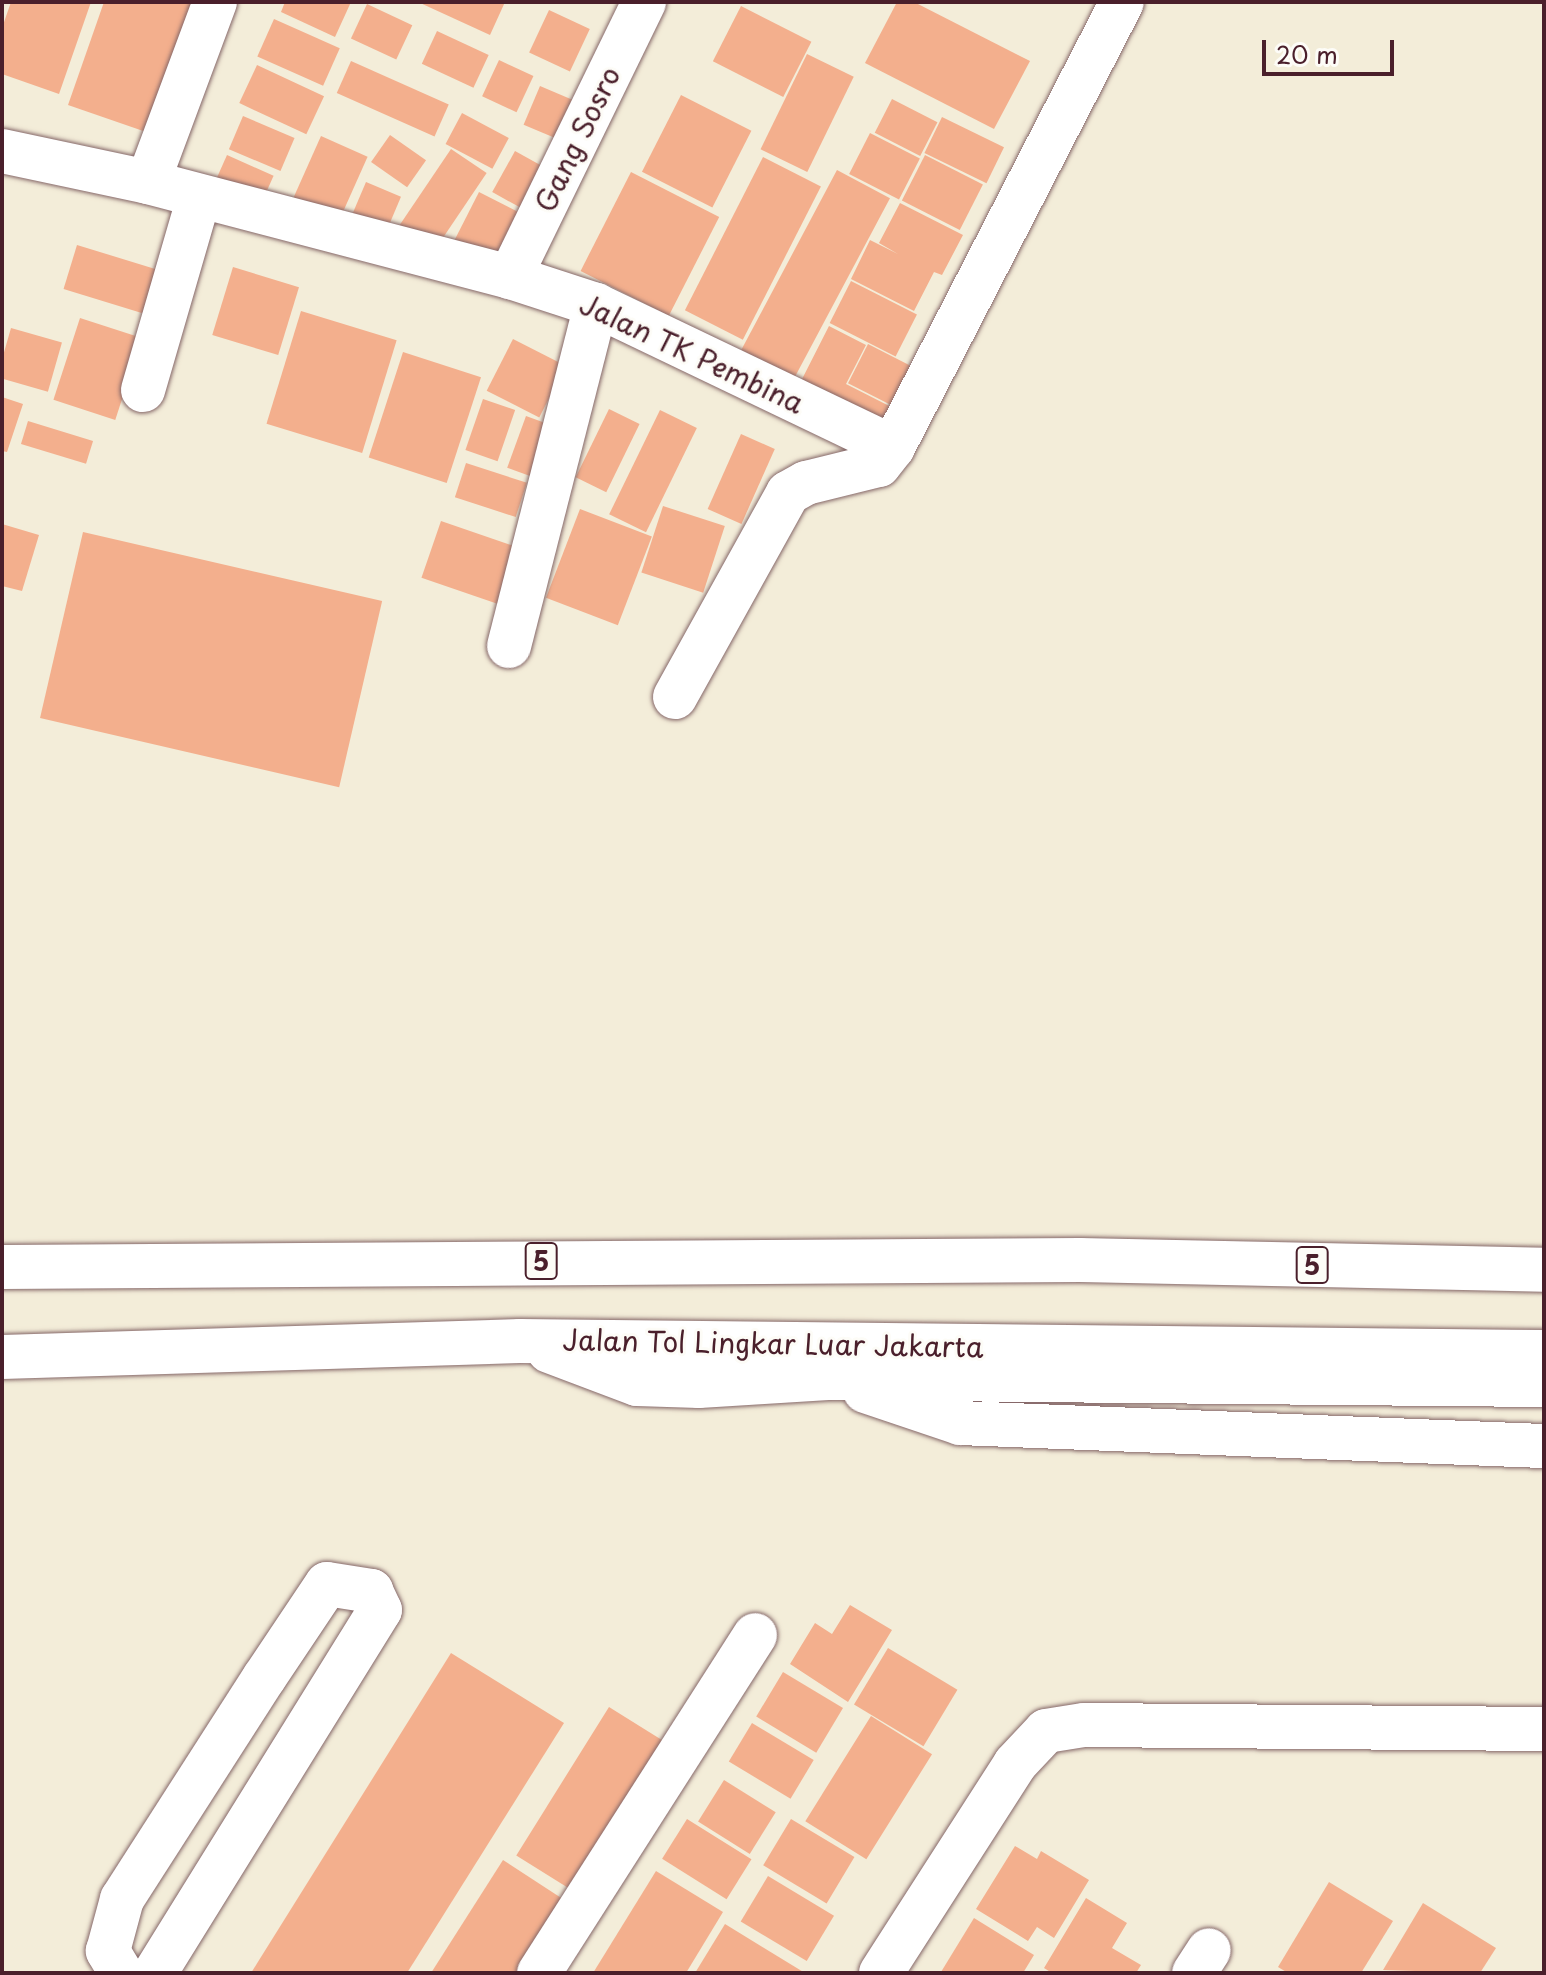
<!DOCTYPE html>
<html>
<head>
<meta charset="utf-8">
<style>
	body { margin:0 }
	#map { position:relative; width:1546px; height:1975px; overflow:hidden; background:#f3edd9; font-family:"Playpen Sans",sans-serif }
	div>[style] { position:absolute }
	.building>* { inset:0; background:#f3af8d; transform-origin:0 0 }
	.roads { filter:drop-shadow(0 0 2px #856768) drop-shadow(0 0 2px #856768) }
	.minor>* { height:44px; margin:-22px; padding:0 22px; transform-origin:22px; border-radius:22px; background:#fff }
	.highway>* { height:44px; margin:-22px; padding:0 22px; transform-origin:22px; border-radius:22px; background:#fff }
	span { translate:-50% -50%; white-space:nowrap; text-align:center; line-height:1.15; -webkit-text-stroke:6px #fdfcf7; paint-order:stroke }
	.shield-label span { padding:2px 6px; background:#fdfcf7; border:2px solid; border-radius:6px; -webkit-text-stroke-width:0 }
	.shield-label { font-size:26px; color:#4a1f2b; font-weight:700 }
	.street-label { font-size:28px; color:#4a1f2b }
	.frame { position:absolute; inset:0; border:4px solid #4a1f2b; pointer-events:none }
	.scale { position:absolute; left:1262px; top:40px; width:132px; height:36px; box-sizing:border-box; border:4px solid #4a1f2b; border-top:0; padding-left:10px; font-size:24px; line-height:28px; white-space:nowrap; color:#4a1f2b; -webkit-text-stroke:6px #fdfcf7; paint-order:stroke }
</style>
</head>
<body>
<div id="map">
	<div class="building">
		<div style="clip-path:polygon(11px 2px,91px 2px,59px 94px,2px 74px,2px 28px)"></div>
		<div style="clip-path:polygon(104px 2px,195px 2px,149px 133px,68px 105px)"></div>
		<div style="clip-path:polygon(285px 2px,351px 2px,335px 37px,281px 12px)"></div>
		<div style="clip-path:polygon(418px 2px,505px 2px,490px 35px)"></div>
		<div style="clip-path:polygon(897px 2px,914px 2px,1030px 61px,994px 129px,865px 63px)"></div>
		<div style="left:367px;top:4px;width:50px;height:38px;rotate:25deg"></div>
		<div style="left:741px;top:6px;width:79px;height:62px;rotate:27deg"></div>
		<div style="left:549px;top:10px;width:45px;height:47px;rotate:25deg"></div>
		<div style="left:274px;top:19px;width:72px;height:41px;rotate:24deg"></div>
		<div style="left:437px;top:31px;width:57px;height:36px;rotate:25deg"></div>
		<div style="left:807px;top:54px;width:52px;height:106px;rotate:26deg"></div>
		<div style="left:499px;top:60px;width:38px;height:40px;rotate:25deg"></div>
		<div style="left:351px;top:61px;width:107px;height:35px;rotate:24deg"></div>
		<div style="left:257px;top:65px;width:74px;height:42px;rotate:25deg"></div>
		<div style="left:540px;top:86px;width:53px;height:42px;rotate:23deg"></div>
		<div style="left:681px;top:95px;width:79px;height:86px;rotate:27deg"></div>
		<div style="left:892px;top:99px;width:51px;height:38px;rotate:27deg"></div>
		<div style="left:462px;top:113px;width:53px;height:35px;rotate:28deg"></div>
		<div style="left:243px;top:116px;width:56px;height:36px;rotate:23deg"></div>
		<div style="left:942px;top:117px;width:69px;height:40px;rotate:26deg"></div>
		<div style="left:870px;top:133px;width:56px;height:46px;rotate:27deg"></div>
		<div style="left:390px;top:135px;width:44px;height:33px;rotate:35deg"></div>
		<div style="left:321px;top:136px;width:51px;height:71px;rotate:24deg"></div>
		<div style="left:451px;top:149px;width:43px;height:102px;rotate:34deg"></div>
		<div style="left:515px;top:151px;width:50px;height:47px;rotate:29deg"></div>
		<div style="left:227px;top:155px;width:51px;height:38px;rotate:24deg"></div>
		<div style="left:925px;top:155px;width:65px;height:51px;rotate:27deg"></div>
		<div style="left:763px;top:157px;width:65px;height:172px;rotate:27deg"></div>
		<div style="left:837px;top:170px;width:60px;height:204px;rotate:28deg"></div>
		<div style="left:631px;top:172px;width:99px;height:111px;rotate:27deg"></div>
		<div style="left:366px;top:182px;width:38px;height:43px;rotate:23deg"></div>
		<div style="left:479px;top:192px;width:60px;height:56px;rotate:27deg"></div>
		<div style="clip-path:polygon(900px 203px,963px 235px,942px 275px,934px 272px,914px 311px,851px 279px,870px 240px,898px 254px,879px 243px)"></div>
		<div style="left:77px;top:245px;width:86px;height:46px;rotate:17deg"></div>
		<div style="left:233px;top:267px;width:69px;height:71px;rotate:17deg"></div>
		<div style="left:851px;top:281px;width:74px;height:47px;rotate:27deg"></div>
		<div style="left:301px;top:311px;width:100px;height:118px;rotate:17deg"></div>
		<div style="left:80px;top:318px;width:65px;height:86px;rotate:18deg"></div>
		<div style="clip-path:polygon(829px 326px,866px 345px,846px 384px,905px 414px,893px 438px,798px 387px)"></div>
		<div style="left:11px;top:328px;width:53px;height:51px;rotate:16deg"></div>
		<div style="left:513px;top:339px;width:59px;height:58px;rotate:27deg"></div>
		<div style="left:868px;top:344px;width:51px;height:44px;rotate:27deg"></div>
		<div style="left:403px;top:352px;width:82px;height:111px;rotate:18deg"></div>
		<div style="clip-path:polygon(2px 397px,23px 404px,7px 452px,2px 451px)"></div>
		<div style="left:483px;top:399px;width:34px;height:54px;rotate:19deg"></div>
		<div style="left:609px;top:409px;width:34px;height:76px;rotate:26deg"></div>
		<div style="left:660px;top:410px;width:41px;height:116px;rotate:26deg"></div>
		<div style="left:526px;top:416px;width:30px;height:55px;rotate:20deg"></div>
		<div style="left:28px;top:421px;width:68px;height:24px;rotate:17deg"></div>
		<div style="left:741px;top:434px;width:37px;height:82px;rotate:24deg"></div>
		<div style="left:466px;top:463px;width:64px;height:36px;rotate:18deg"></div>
		<div style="left:663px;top:506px;width:65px;height:70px;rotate:18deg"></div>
		<div style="left:580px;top:509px;width:77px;height:95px;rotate:21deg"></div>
		<div style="left:441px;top:521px;width:84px;height:60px;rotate:19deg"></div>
		<div style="clip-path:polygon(2px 524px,39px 535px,22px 591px,2px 586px)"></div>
		<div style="left:83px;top:532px;width:307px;height:191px;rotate:13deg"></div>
		<div style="clip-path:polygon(850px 1605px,892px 1630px,848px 1702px,790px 1664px,815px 1623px,832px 1634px)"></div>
		<div style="left:888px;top:1648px;width:81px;height:66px;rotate:31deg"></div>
		<div style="clip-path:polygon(451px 1653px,564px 1723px,407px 1973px,251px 1973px)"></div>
		<div style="left:783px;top:1672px;width:70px;height:52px;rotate:31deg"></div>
		<div style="left:609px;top:1707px;width:77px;height:175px;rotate:32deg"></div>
		<div style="left:871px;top:1716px;width:72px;height:124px;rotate:32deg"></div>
		<div style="left:752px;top:1723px;width:72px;height:45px;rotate:31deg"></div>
		<div style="left:724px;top:1780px;width:61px;height:49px;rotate:32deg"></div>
		<div style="left:687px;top:1819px;width:76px;height:47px;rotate:32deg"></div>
		<div style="left:791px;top:1819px;width:74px;height:54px;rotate:31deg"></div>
		<div style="clip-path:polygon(1015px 1846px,1037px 1859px,1041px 1851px,1089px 1880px,1054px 1938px,1037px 1927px,1028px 1941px,976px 1909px)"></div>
		<div style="clip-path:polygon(503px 1860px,572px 1905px,529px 1973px,431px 1973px)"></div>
		<div style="clip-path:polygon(656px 1871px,723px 1912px,686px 1973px,593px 1973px)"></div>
		<div style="left:768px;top:1876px;width:77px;height:53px;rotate:31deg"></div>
		<div style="clip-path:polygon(1329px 1882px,1393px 1921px,1361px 1973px,1288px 1973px,1278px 1967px)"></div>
		<div style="clip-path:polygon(1086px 1898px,1127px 1923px,1112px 1948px,1141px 1965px,1136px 1973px,1052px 1973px,1044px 1968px)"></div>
		<div style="clip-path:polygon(1423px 1903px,1496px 1948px,1480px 1973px,1383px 1970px)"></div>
		<div style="clip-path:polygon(974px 1918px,1034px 1955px,1023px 1973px,941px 1972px)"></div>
		<div style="clip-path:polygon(725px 1924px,805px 1973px,695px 1973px)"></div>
	</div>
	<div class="roads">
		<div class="minor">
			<div style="left:2px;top:151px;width:149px;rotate:12deg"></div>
			<div style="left:148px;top:182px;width:374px;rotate:14.7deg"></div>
			<div style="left:510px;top:277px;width:90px;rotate:18deg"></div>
			<div style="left:596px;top:305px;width:329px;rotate:25.6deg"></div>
			<div style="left:893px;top:447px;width:500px;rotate:-62.77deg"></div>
			<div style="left:148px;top:182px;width:192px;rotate:-69.6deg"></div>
			<div style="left:510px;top:277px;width:306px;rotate:-64deg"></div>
			<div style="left:143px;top:390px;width:201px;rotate:-73.8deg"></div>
			<div style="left:509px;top:646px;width:352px;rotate:-75.7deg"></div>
			<div style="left:675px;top:697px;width:233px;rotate:-61deg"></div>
			<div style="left:788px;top:493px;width:21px;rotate:-29deg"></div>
			<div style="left:806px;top:483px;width:75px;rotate:-13.9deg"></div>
			<div style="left:879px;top:465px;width:23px;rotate:-52deg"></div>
			<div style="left:121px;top:1973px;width:26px;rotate:-121deg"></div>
			<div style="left:108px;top:1951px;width:54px;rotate:-74.9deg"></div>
			<div style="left:122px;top:1899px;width:263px;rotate:-57.3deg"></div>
			<div style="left:264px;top:1678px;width:113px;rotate:-56.2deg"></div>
			<div style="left:327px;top:1584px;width:45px;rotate:9deg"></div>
			<div style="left:371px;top:1591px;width:21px;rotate:65deg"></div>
			<div style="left:380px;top:1610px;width:427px;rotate:121.8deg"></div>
			<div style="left:539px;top:1973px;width:401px;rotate:-57.4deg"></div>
			<div style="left:881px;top:1973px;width:248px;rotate:-57.3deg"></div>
			<div style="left:1015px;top:1764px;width:45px;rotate:-46.8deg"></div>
			<div style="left:1046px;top:1731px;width:38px;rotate:-9deg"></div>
			<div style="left:1084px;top:1725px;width:460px;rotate:0.5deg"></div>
			<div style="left:1194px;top:1973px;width:27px;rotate:-57deg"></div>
		</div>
		<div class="highway">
			<div style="left:2px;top:1267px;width:1078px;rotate:-0.37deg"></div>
			<div style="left:1080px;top:1260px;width:464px;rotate:1.2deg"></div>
			<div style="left:549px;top:1351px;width:94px;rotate:20.6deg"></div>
			<div style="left:637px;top:1384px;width:62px;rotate:1.8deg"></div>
			<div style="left:699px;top:1386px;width:129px;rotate:-3.5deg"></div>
			<div style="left:828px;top:1378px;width:716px;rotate:0.56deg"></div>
			<div style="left:2px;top:1357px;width:518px;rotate:-1.77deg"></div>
			<div style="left:520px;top:1341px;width:1024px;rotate:0.62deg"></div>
			<div style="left:865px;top:1391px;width:100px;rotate:18.6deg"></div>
			<div style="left:960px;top:1423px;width:584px;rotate:2.26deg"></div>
		</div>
	</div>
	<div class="shield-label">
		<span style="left:541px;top:1261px">5</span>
		<span style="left:1312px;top:1265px">5</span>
	</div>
	<div class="street-label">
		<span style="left:577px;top:139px;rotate:-64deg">Gang Sosro</span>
		<span style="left:692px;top:353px;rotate:25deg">Jalan TK Pembina</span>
		<span style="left:773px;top:1343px;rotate:1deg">Jalan Tol Lingkar Luar Jakarta</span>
	</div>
	<div class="frame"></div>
	<div class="scale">20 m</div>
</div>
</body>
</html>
